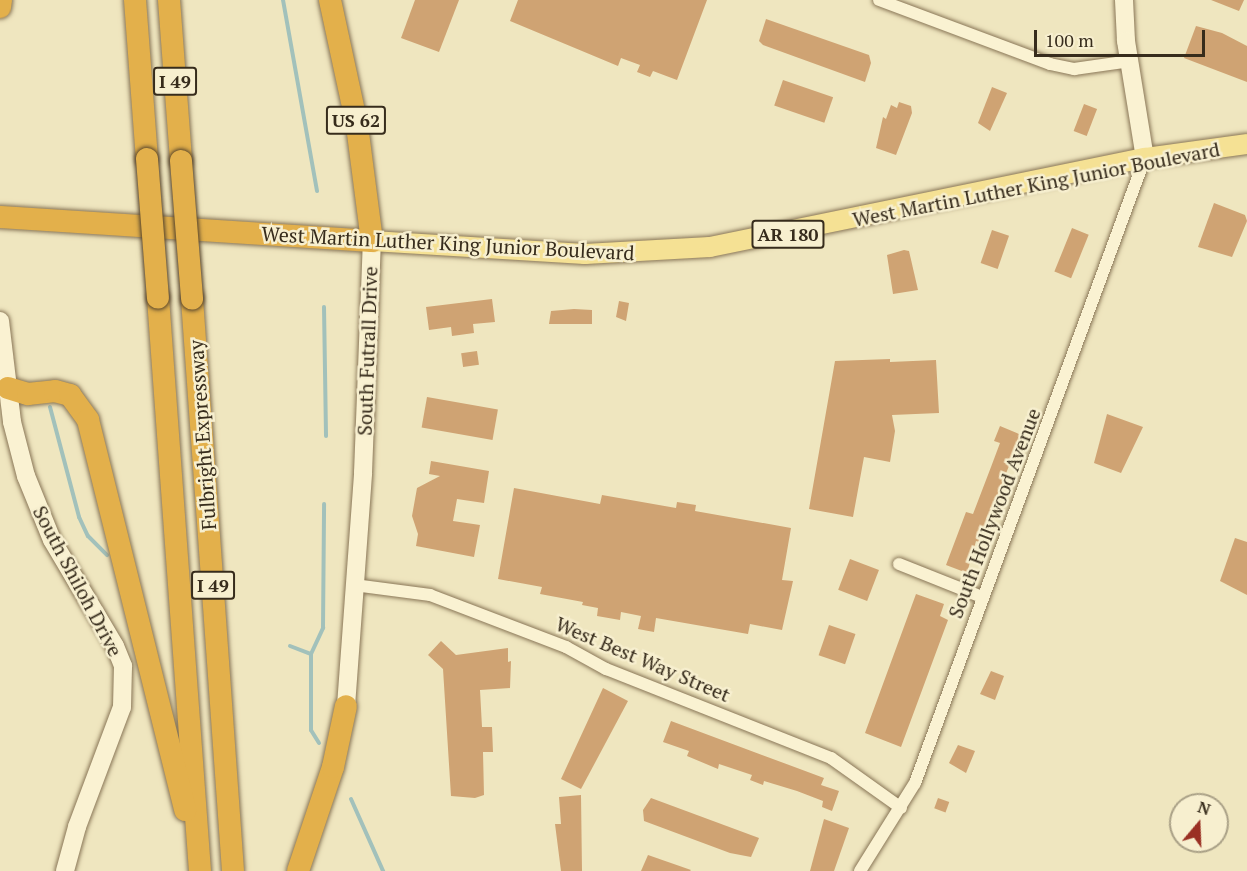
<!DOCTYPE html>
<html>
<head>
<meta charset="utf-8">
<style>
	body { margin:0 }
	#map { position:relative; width:1247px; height:871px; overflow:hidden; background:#efe6bf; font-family:"PT Serif",serif }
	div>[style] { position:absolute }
	.stream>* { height:4px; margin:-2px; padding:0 2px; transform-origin:2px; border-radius:2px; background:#a2c1bb }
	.building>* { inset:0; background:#cfa373; transform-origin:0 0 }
	.roads { filter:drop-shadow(0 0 2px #897657) drop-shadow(0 0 2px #897657) }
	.street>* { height:12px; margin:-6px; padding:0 6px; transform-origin:6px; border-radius:6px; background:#faf2d2 }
	.secondary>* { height:18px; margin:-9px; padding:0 9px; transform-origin:9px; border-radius:9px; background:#faf2d2 }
	.primary>* { height:20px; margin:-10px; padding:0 10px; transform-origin:10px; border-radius:10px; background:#f5e194 }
	.highway>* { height:22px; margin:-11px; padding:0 11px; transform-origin:11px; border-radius:11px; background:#e3b04b }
	.bridges { filter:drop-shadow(0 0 2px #56442b) drop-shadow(0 0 2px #56442b) }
	.highway-bridge>* { height:22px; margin:-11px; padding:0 11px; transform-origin:11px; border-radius:11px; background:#e3b04b }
	span { translate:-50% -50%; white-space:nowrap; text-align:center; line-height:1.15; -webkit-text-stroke:5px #f7efcf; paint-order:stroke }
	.shield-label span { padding:2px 4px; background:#f7efcf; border:2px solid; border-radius:4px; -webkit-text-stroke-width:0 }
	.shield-label { font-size:18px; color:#372c1c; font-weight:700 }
	.street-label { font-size:20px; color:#372c1c }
	.north { position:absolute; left:1169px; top:793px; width:60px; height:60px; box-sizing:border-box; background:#f7efcf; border:2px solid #aaa187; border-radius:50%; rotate:19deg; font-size:16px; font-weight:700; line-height:24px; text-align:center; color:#372c1c }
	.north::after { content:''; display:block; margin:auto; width:21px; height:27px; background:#9a3024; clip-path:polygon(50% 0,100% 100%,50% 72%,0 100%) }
	.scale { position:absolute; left:1034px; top:30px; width:171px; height:27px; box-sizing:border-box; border:3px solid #372c1c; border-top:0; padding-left:8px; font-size:18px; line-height:21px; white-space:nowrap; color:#372c1c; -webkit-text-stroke:4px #f7efcf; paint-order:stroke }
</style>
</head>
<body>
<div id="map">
	<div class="stream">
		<div style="left:283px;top:0;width:194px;rotate:79.9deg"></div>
		<div style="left:324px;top:307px;width:129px;rotate:89.1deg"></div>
		<div style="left:50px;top:407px;width:114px;rotate:75.2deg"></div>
		<div style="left:79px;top:517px;width:21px;rotate:65deg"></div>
		<div style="left:88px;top:536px;width:27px;rotate:45deg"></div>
		<div style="left:290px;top:646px;width:22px;rotate:21deg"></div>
		<div style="left:319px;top:743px;width:15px;rotate:-122deg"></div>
		<div style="left:311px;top:730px;width:76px;rotate:-90deg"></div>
		<div style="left:311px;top:654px;width:29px;rotate:-65deg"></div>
		<div style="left:323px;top:628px;width:124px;rotate:-89.5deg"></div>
		<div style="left:351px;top:799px;width:79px;rotate:66deg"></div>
	</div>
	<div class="building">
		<div style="clip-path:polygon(415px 0,459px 0,439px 52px,401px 38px)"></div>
		<div style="clip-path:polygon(518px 0,707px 0,677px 80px,653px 71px,650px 77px,637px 72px,640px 65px,621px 58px,618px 66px,510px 21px)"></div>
		<div style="clip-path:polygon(1211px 0,1244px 0,1239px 11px)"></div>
		<div style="clip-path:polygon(766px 19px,869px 55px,871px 63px,865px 82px,763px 45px,759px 41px)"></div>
		<div style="clip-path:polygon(1196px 26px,1222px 33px,1247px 46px,1247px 82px,1184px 58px)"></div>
		<div style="left:783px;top:80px;width:53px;height:27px;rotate:19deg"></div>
		<div style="clip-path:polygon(992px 87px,1007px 93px,990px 131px,978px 123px)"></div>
		<div style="clip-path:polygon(899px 102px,911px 106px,912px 113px,896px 155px,876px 148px,883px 117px,886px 119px,891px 105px,897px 108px)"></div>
		<div style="left:1084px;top:104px;width:14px;height:29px;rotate:21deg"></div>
		<div style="clip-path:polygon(1214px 203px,1245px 215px,1247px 221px,1232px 257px,1198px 247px)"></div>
		<div style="left:1072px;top:228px;width:18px;height:47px;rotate:22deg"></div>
		<div style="left:992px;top:230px;width:18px;height:35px;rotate:19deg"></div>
		<div style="clip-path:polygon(904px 250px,909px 251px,918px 290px,893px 294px,887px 255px)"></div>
		<div style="clip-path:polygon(492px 299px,495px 322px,473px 324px,474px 333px,452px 336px,451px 327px,429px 330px,426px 307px)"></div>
		<div style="clip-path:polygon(619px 301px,629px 303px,626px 321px,616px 317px)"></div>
		<div style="clip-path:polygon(574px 309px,592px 310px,592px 324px,549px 324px,551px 311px)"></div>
		<div style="left:477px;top:351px;width:14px;height:16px;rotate:82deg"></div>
		<div style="clip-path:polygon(890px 359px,890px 362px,936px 360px,939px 413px,892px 415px,895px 431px,890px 462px,864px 457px,853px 517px,809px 509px,835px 361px)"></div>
		<div style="left:427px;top:397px;width:72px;height:31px;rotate:10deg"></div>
		<div style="clip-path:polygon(1107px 414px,1143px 427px,1121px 473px,1094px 463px)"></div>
		<div style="clip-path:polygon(1000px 426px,1019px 434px,1020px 438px,979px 542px,976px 541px,967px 573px,946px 565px,966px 512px,973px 514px,991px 467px,1000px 443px,994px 441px)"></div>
		<div style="clip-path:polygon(431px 461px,489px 471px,484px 503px,457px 499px,453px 521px,480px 525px,474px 557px,416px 546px,418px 534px,412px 516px,417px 488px,440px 476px,429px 474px)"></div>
		<div style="clip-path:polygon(514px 488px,600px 504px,602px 495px,676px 508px,677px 502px,696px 505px,695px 511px,791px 528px,782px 580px,793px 581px,782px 630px,750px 624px,748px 634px,656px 618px,654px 632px,638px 629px,641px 616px,621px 612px,620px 620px,597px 616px,598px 608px,582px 605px,583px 602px,540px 594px,542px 587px,498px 579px)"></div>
		<div style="clip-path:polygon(1235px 538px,1247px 542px,1247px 595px,1220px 581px)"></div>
		<div style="left:850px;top:559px;width:31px;height:33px;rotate:21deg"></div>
		<div style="clip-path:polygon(916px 594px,944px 604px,940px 616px,948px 620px,901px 747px,865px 733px)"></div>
		<div style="left:829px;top:625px;width:28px;height:32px;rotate:19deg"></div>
		<div style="clip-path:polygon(441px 641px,456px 655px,508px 648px,508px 662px,511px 661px,510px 688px,480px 690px,482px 727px,492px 727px,493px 752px,483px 752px,484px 795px,475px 798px,451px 796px,443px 669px,428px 655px)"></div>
		<div style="clip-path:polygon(991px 671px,1004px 676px,995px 700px,980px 694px)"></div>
		<div style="clip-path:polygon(603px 688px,628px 701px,581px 789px,561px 779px)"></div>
		<div style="clip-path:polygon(671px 721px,824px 778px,821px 785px,839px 791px,832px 811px,822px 807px,823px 801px,797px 791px,764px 781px,763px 785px,750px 780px,752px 775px,719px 764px,718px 769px,687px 756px,689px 751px,663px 742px)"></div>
		<div style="clip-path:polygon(958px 745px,975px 751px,966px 773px,949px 763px)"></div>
		<div style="clip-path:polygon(581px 795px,582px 871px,561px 871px,555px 824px,561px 824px,559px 797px)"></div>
		<div style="clip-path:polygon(651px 798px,759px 838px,751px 857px,730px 853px,644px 821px,643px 810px)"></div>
		<div style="left:938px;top:798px;width:12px;height:11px;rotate:20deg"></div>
		<div style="clip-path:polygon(824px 819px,849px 828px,834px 871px,810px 871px)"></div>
		<div style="clip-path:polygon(648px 855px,691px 870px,690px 871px,641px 871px)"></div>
	</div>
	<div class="roads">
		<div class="street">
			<div style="left:879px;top:0;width:183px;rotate:20.5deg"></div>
			<div style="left:1050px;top:64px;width:25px;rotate:12deg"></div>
			<div style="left:1074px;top:69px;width:57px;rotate:-8.1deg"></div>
			<div style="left:899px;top:564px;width:89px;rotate:21.7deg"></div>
			<div style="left:354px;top:585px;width:77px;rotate:7.5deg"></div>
			<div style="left:430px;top:595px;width:146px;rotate:20.9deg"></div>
			<div style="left:566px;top:647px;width:46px;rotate:28.8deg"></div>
			<div style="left:606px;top:669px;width:242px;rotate:21.6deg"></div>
			<div style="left:831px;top:758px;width:86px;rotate:35.5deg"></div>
			<div style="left:860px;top:871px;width:104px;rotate:-58deg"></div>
			<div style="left:915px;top:783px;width:666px;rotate:-69.8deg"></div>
		</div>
		<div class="secondary">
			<div style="left:1124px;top:0;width:41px;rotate:87.2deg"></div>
			<div style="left:1126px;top:41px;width:119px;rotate:80.8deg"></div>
			<div style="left:0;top:321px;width:102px;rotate:83.2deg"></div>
			<div style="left:12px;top:422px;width:56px;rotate:75.5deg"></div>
			<div style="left:26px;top:476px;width:69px;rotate:67.9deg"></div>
			<div style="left:52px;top:540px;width:123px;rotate:59.3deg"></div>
			<div style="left:115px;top:646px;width:22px;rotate:68deg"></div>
			<div style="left:123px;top:666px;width:41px;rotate:91.4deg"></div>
			<div style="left:122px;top:707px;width:128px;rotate:110.6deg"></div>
			<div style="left:77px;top:827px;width:46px;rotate:105.3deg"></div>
			<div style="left:346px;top:706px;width:234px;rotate:-85.8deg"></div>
			<div style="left:363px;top:473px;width:232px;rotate:-87.8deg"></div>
		</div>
		<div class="primary">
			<div style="left:372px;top:241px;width:213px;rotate:3.5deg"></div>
			<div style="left:585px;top:254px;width:125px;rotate:-3.2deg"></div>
			<div style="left:710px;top:247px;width:444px;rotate:-11.6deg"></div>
			<div style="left:1145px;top:158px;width:103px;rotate:-7.8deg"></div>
		</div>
		<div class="highway">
			<div style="left:135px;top:0;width:159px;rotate:85.7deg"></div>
			<div style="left:169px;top:0;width:161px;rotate:85.7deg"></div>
			<div style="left:0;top:7px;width:7px;rotate:-82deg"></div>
			<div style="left:0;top:217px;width:373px;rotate:3.7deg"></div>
			<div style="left:372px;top:241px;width:117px;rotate:-97.4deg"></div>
			<div style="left:357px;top:125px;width:128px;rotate:-102.2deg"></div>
			<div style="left:158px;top:298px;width:575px;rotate:85.81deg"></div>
			<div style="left:192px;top:299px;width:573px;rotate:85.9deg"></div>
			<div style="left:8px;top:388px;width:21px;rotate:17deg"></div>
			<div style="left:28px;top:394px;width:27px;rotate:-6deg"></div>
			<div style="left:55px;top:391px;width:16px;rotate:15deg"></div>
			<div style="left:70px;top:395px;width:31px;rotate:54deg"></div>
			<div style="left:88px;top:420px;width:402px;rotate:76deg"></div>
			<div style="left:298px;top:871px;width:110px;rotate:-71.4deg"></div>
			<div style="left:333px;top:767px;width:62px;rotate:-78deg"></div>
		</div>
	</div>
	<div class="bridges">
		<div class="highway-bridge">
			<div style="left:147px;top:159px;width:139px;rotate:85.5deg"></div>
			<div style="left:181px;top:161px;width:138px;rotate:85.4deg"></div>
		</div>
	</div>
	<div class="shield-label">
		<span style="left:175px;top:81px">I 49</span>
		<span style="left:356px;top:120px">US 62</span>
		<span style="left:788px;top:234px">AR 180</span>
		<span style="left:213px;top:585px">I 49</span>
	</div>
	<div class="street-label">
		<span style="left:1036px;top:184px;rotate:-11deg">West Martin Luther King Junior Boulevard</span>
		<span style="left:448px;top:243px;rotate:3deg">West Martin Luther King Junior Boulevard</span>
		<span style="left:367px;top:351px;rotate:-88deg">South Futrall Drive</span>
		<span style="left:202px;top:435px;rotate:-94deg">Fulbright Expressway</span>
		<span style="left:994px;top:513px;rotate:-69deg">South Hollywood Avenue</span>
		<span style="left:78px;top:581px;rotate:62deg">South Shiloh Drive</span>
		<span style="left:643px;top:659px;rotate:23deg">West Best Way Street</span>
	</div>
	<div class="north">N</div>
	<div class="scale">100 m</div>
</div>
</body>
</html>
